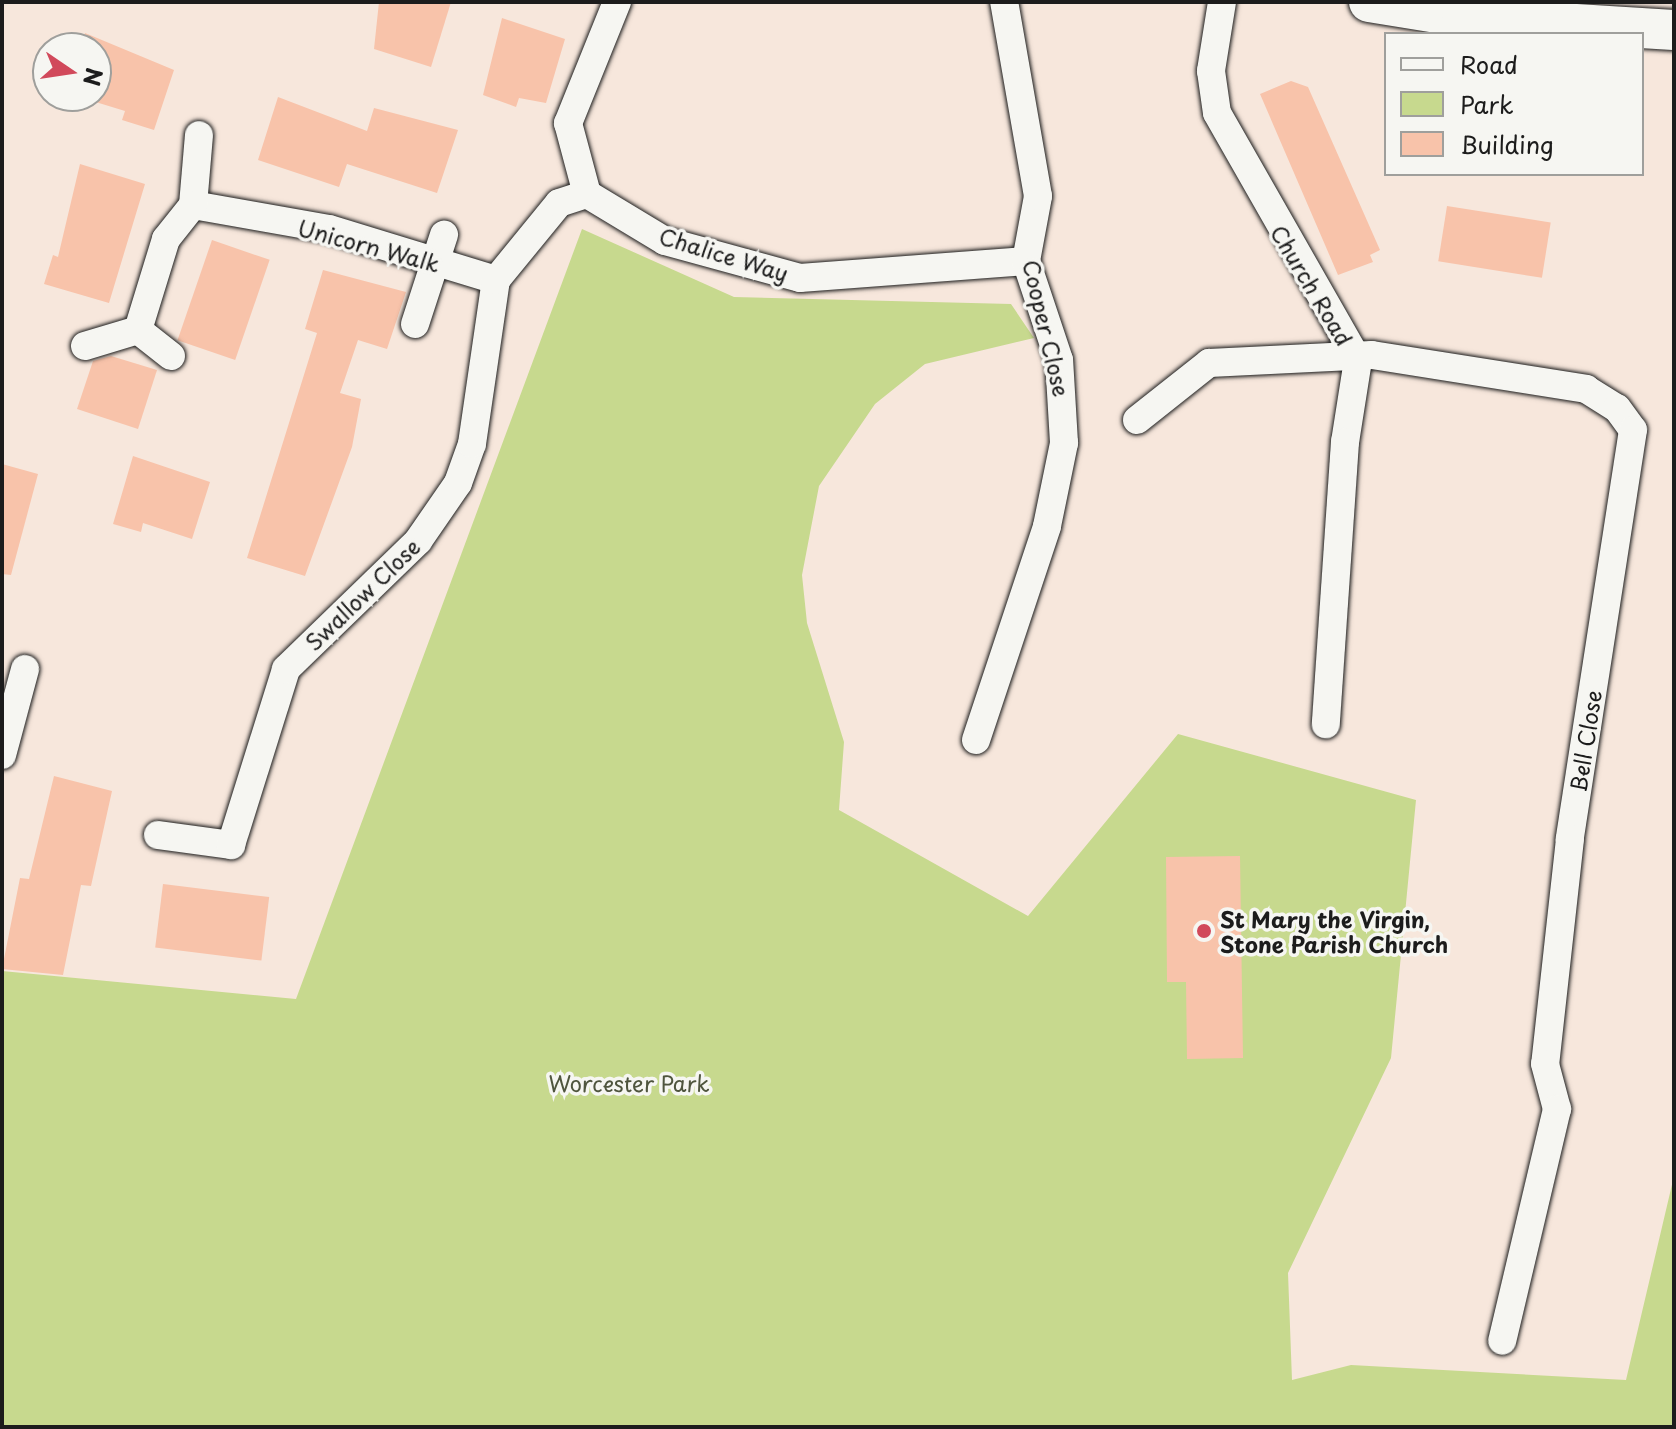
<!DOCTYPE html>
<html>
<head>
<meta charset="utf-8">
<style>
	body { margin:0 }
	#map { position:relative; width:1676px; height:1429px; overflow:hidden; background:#f7e7dc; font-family:"Playpen Sans",sans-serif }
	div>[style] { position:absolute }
	.green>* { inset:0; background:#c7d98e }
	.building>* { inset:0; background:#f8c3aa; transform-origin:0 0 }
	.roads { filter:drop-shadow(0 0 2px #1c1c1c) drop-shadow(0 0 2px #1c1c1c) }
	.street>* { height:28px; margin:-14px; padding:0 14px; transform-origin:14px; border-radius:14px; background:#f6f6f2 }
	.secondary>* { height:40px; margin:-20px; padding:0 20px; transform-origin:20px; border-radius:20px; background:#f6f6f2 }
	.dots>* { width:22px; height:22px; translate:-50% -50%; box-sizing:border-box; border:4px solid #f6f6f2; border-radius:50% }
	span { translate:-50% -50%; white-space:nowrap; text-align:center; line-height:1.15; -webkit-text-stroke:7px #f6f6f2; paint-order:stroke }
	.street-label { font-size:22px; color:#1c1c1c }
	.poi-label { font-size:22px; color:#1c1c1c; font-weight:700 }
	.left { translate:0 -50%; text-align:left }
	.park-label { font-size:22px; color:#4f553e }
	.frame { position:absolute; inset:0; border:4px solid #1c1c1c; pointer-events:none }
	.legend { position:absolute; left:1384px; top:32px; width:260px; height:144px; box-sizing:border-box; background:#f6f6f2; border:2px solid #9f9f9c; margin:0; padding:10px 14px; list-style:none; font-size:24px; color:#1c1c1c }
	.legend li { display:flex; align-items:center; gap:16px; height:40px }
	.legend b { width:40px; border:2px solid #9f9f9c }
	.north { position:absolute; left:32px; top:32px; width:80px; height:80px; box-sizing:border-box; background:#f6f6f2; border:2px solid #9f9f9c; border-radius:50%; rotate:103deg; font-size:22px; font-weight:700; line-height:32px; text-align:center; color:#1c1c1c }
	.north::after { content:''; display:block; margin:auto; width:28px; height:36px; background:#d1495b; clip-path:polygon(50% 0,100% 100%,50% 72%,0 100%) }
</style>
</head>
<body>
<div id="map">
	<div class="green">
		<div style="clip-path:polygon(582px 229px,734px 297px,1011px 304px,1034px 338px,925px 364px,875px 404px,819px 486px,802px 575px,807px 623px,844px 742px,839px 810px,1028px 916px,1178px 734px,1416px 800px,1391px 1058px,1288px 1273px,1292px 1380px,1351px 1365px,1626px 1380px,1674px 1176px,1672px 1427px,2px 1427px,2px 971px,296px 999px)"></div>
	</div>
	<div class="building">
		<div style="clip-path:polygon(379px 2px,451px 2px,431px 67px,374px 49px)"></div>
		<div style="clip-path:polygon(502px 18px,565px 39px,546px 103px,519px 98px,516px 107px,483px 95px)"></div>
		<div style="clip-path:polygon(85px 33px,174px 70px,154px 130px,122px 120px,125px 111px,76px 96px,96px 96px,96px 48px,80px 48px)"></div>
		<div style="clip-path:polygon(1291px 81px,1308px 87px,1380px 250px,1370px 255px,1373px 262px,1338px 275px,1260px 94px)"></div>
		<div style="clip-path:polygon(278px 97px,367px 131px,374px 108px,458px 130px,437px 193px,347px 164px,339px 187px,258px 160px)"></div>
		<div style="clip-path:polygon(80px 164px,145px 184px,109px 303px,44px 284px,53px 255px,58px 257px)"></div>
		<div style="left:1447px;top:206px;width:105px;height:56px;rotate:9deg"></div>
		<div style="left:212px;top:240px;width:61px;height:106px;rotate:19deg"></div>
		<div style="clip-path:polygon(323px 270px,406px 292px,387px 349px,358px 340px,340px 393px,361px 399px,352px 447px,305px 576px,247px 558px,317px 333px,305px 329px)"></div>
		<div style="clip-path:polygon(111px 356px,157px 370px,138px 429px,77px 409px,93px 361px)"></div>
		<div style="clip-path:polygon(133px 456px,210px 482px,192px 539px,143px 523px,141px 532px,113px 524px)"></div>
		<div style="clip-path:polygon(2px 464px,38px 474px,11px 575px,2px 574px)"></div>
		<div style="clip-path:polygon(54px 776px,112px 791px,91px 886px,81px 885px,63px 975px,2px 969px,20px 878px,29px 879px)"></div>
		<div style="clip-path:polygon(1240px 856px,1243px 1058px,1187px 1059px,1186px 982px,1167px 982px,1166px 857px)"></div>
		<div style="left:163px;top:884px;width:107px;height:64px;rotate:7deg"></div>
	</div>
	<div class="roads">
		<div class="street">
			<div style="left:617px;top:2px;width:131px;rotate:112deg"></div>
			<div style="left:568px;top:123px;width:73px;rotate:75deg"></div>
			<div style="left:587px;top:194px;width:91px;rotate:31.1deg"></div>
			<div style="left:665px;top:241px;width:140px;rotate:15.3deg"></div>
			<div style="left:800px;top:278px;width:227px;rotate:-4.3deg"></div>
			<div style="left:1222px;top:2px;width:70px;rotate:99.1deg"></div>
			<div style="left:1211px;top:71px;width:42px;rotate:81.9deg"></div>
			<div style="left:1217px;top:113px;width:284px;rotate:60.3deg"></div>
			<div style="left:1358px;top:360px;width:83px;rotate:99deg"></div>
			<div style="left:1345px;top:442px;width:283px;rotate:93.9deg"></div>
			<div style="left:193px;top:205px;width:138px;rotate:10deg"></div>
			<div style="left:329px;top:229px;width:175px;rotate:17deg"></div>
			<div style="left:193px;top:205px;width:70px;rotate:-85.1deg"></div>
			<div style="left:415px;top:324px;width:94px;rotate:-72deg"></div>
			<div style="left:85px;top:346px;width:55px;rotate:-16.8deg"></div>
			<div style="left:171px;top:356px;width:42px;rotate:-141.8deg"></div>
			<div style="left:138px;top:330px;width:95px;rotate:-72.9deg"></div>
			<div style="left:166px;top:239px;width:43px;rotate:-51.5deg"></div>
			<div style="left:1137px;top:420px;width:92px;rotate:-38.4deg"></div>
			<div style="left:1209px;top:363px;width:163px;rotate:-2.8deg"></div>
			<div style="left:1372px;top:355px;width:217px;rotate:9deg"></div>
			<div style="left:1586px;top:389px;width:36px;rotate:32deg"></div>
			<div style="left:1617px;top:408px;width:27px;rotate:54deg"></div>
			<div style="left:1633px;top:430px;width:414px;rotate:98.8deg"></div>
			<div style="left:1570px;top:839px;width:226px;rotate:96.3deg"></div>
			<div style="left:1545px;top:1064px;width:47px;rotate:75.1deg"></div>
			<div style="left:1557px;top:1109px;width:238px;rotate:103.3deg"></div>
			<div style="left:976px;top:740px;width:225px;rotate:-71.6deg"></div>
			<div style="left:1047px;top:526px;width:85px;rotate:-78.4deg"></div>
			<div style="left:1064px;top:443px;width:83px;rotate:-93.4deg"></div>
			<div style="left:1059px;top:360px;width:104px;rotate:-108.4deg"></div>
			<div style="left:1026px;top:261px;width:66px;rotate:-79.5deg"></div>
			<div style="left:1038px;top:196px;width:197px;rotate:-99.9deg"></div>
			<div style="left:2px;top:755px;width:89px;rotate:-75deg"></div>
			<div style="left:158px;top:835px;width:74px;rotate:7.8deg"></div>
			<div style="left:231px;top:845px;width:184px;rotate:-72.6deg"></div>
			<div style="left:286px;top:669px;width:184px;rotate:-44.1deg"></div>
			<div style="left:418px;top:541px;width:70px;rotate:-55.4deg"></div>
			<div style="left:458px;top:483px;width:41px;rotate:-70.3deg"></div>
			<div style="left:472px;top:444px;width:166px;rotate:-81.7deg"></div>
			<div style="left:496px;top:280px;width:99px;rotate:-50.7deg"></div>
			<div style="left:559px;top:203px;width:29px;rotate:-18deg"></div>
		</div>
		<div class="secondary">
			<div style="left:1369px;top:2px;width:94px;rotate:9.2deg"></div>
			<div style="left:1462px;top:17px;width:212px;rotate:3.5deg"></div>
		</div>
	</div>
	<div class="dots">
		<div style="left:1204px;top:931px;background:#d1495b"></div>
	</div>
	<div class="street-label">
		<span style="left:369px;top:245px;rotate:15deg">Unicorn Walk</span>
		<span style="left:724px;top:254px;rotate:17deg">Chalice Way</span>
		<span style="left:1312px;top:285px;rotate:59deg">Church Road</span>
		<span style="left:1047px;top:328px;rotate:77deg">Cooper Close</span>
		<span style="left:362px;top:594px;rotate:-44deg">Swallow Close</span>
		<span style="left:1585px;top:741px;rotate:-81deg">Bell Close</span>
	</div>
	<div class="poi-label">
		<span class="left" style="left:1220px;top:931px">St Mary the Virgin,<br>Stone Parish Church</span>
	</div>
	<div class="park-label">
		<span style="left:629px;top:1083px">Worcester Park</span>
	</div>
	<div class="frame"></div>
	<ul class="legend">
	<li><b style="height:10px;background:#f6f6f2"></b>Road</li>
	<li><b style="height:22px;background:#c7d98e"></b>Park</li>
	<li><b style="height:22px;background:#f8c3aa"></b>Building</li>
	</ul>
	<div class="north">N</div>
</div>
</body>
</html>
